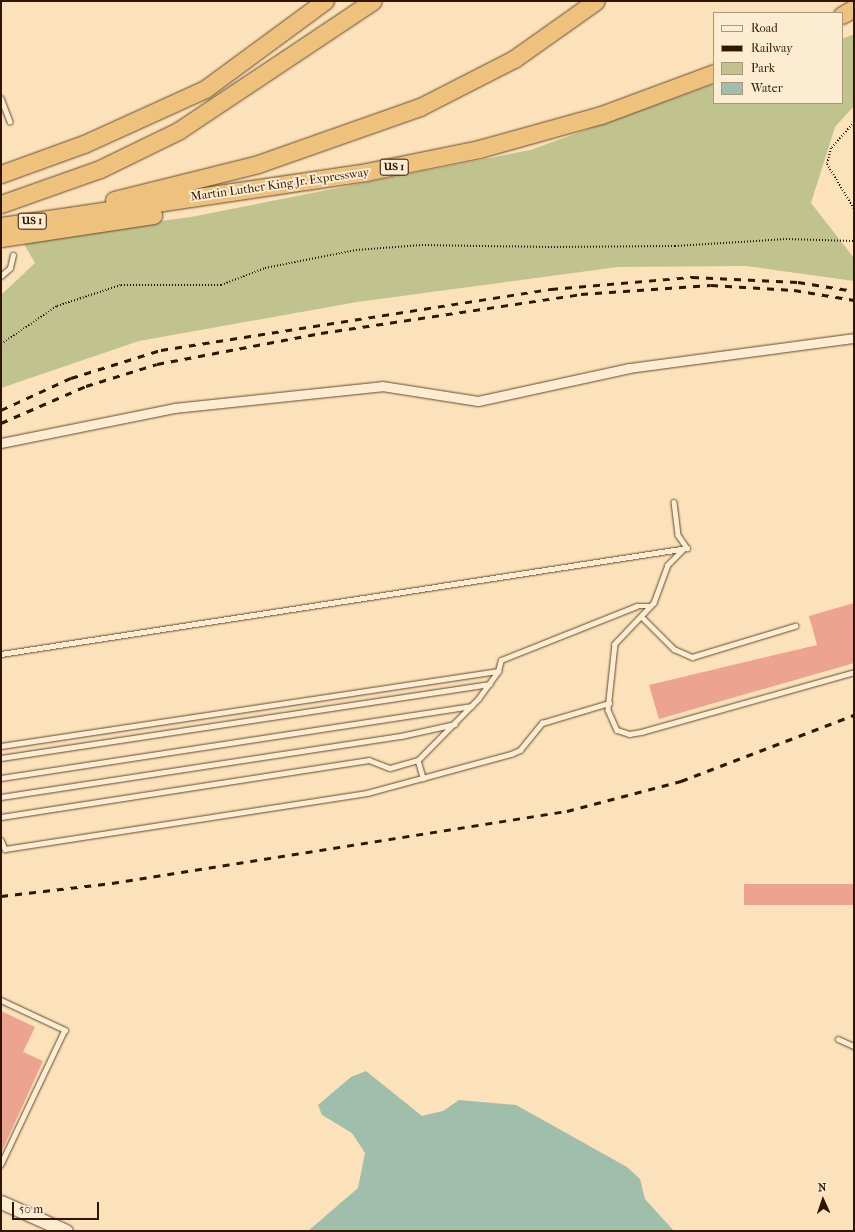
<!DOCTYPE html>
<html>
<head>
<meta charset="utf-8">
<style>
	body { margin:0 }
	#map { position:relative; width:855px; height:1232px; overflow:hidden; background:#fbe2ba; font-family:"IM FELL French Canon",serif }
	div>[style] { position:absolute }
	.green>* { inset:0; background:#c1c38e }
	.water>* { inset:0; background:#9fbeac }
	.building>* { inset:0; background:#eca491; transform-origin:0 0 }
	.path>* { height:2px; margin-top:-1px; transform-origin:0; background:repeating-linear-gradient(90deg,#301500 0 1px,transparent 0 3px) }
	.roads { filter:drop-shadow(0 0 1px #63482e) drop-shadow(0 0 1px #63482e) }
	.service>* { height:4.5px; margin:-2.25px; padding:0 2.25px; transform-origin:2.25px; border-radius:2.25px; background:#fcecd2 }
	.minor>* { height:9px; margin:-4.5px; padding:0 4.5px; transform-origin:4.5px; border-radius:4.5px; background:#fcecd2 }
	.secondary>* { height:13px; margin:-6.5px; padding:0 6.5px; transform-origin:6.5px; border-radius:6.5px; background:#fcecd2 }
	.motorway>* { height:17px; margin:-8.5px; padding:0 8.5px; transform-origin:8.5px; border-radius:8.5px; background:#eec17d }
	.rail>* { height:3px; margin-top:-1.5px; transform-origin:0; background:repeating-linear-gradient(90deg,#301500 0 7px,transparent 0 14px) }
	span { translate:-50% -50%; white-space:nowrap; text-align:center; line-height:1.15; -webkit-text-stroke:4px #fcecd2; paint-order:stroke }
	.shield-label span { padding:1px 3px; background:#fcecd2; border:1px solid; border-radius:3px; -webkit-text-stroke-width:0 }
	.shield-label { font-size:11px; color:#301500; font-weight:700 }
	.street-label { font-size:12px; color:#301500 }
	.frame { position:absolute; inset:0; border:2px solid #301500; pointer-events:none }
	.legend { position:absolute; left:713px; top:12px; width:130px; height:92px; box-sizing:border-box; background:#fcecd2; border:1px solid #aa967e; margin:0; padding:5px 7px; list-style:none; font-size:12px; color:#301500 }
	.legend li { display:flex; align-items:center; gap:8px; height:20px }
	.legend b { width:20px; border:1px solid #aa967e }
	.north { position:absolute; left:803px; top:1180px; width:40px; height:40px; -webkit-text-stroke:3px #fcecd2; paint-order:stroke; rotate:357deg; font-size:11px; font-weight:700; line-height:16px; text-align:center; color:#301500 }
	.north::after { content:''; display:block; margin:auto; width:14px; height:18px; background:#301500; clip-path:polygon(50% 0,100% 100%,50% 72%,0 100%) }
	.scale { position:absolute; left:12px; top:1202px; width:87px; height:18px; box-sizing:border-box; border:2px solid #301500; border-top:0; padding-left:5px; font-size:12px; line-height:14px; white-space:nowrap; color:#301500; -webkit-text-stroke:3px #fcecd2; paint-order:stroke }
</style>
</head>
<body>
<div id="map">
	<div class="green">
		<div style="clip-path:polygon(854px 34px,854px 106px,835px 127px,811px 203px,854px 258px,854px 281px,746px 266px,618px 267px,357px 302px,139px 341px,1px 388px,1px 295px,35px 263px,21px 239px,191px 217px,530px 150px,714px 84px,714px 103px,842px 103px,842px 39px)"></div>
	</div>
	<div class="water">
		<div style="clip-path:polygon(366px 1071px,422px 1116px,443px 1111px,459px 1100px,516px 1105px,627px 1167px,640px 1179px,645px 1199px,674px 1231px,308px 1231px,358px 1188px,365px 1153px,352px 1133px,322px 1115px,318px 1105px,351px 1077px)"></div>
	</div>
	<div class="building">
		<div style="clip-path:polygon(854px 603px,854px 663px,659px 719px,649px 685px,817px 645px,809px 616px)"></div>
		<div style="left:854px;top:884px;width:21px;height:110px;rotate:90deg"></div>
		<div style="clip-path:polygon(1px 1011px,35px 1027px,23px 1052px,43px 1061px,1px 1153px)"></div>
	</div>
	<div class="path">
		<div style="left:854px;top:122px;width:35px;rotate:131deg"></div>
		<div style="left:831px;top:148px;width:16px;rotate:104deg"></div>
		<div style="left:827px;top:164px;width:52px;rotate:59deg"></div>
		<div style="left:1px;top:344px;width:68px;rotate:-34.2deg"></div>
		<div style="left:57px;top:306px;width:67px;rotate:-18.2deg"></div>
		<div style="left:121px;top:285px;width:100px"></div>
		<div style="left:221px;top:285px;width:47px;rotate:-21.1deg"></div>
		<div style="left:265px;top:268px;width:93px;rotate:-11.2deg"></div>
		<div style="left:356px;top:250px;width:66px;rotate:-4.3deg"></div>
		<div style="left:422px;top:245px;width:129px;rotate:0.9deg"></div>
		<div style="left:551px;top:247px;width:124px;rotate:-0.5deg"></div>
		<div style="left:675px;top:246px;width:111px;rotate:-3.6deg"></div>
		<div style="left:786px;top:239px;width:68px;rotate:1.7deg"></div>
	</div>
	<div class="roads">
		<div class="service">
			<div style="left:1px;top:98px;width:25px;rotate:69deg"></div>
			<div style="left:1px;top:276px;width:12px;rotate:-42deg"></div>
			<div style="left:10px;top:268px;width:13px;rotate:-77deg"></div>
			<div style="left:674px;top:502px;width:33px;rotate:83deg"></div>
			<div style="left:678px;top:535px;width:16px;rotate:55deg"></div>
			<div style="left:684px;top:549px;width:23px;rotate:135deg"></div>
			<div style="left:668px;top:565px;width:40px;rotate:110.2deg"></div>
			<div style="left:654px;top:603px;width:57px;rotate:133.6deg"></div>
			<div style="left:615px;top:644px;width:66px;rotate:96.1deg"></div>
			<div style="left:608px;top:710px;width:22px;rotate:66deg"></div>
			<div style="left:617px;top:730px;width:13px;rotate:18deg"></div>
			<div style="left:629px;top:734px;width:12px;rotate:-9deg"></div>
			<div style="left:641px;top:732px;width:221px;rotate:-15.7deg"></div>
			<div style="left:641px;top:616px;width:47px;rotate:45deg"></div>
			<div style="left:674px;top:649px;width:20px;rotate:24deg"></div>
			<div style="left:692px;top:657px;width:108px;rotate:-16.8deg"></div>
			<div style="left:1px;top:654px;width:694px;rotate:-8.78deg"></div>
			<div style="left:1px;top:746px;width:503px;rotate:-8.58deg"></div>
			<div style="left:1px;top:758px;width:494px;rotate:-8.6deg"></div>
			<div style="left:418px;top:760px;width:19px;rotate:74deg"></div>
			<div style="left:1px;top:778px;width:476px;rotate:-8.7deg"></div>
			<div style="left:1px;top:797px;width:405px;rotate:-8.7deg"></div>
			<div style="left:401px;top:736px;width:55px;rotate:-12.5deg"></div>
			<div style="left:1px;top:817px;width:372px;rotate:-8.8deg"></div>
			<div style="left:369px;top:760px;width:22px;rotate:21deg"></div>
			<div style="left:390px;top:768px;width:29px;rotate:-16deg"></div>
			<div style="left:418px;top:760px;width:86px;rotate:-45.5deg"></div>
			<div style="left:478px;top:699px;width:34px;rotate:-54deg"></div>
			<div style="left:498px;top:671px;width:11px;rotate:-75deg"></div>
			<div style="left:501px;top:660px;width:146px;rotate:-21.7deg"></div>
			<div style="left:637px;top:606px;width:14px"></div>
			<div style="left:1px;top:840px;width:10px;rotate:66deg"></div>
			<div style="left:5px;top:849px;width:366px;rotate:-8.8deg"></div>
			<div style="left:367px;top:793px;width:149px;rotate:-15.2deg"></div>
			<div style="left:511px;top:754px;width:10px;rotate:-24deg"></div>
			<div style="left:520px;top:750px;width:35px;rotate:-51deg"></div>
			<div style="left:542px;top:723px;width:70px;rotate:-16.6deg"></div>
			<div style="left:1px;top:1000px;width:71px;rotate:25.1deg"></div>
			<div style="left:65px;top:1030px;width:149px;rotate:115.4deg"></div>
			<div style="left:838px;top:1039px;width:17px;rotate:24deg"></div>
		</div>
		<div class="minor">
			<div style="left:1px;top:443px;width:177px;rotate:-11.4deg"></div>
			<div style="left:174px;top:408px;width:209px;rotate:-6deg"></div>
			<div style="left:382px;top:386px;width:97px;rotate:8.9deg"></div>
			<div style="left:478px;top:401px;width:155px;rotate:-12.3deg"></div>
			<div style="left:629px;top:368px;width:227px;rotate:-7.6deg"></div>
		</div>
		<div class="secondary">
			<div style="left:1px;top:1202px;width:71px;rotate:24deg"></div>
		</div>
		<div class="motorway">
			<div style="left:842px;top:15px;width:14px;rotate:-30deg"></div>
			<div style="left:1px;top:174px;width:88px;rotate:-19.9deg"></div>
			<div style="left:84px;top:144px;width:133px;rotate:-24.4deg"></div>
			<div style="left:205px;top:89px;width:149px;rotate:-36.3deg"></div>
			<div style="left:114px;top:200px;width:148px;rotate:-14deg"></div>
			<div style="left:258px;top:164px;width:172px;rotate:-19.4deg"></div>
			<div style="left:420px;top:107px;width:106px;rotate:-27.1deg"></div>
			<div style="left:514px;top:59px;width:100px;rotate:-35.3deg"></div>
			<div style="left:1px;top:204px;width:105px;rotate:-19.5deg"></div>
			<div style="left:100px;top:169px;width:87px;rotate:-26deg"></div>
			<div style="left:178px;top:131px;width:234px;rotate:-33.7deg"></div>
			<div style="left:1px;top:226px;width:369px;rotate:-8.4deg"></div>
			<div style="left:366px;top:172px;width:115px;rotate:-11.5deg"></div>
			<div style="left:479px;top:149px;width:127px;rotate:-15.6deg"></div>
			<div style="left:601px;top:115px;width:121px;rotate:-20.4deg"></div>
			<div style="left:1px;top:238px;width:154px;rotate:-8.6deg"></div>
		</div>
	</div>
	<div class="rail">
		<div style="left:1px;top:410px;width:77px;rotate:-24.6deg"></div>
		<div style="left:71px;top:378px;width:94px;rotate:-17.3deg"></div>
		<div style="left:161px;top:350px;width:395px;rotate:-8.9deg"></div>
		<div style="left:551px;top:289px;width:142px;rotate:-4.9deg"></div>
		<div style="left:692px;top:277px;width:106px;rotate:2.7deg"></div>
		<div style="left:798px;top:282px;width:57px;rotate:9.1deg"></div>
		<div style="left:1px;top:423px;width:93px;rotate:-23.5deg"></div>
		<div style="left:86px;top:386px;width:74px;rotate:-17.2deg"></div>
		<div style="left:157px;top:364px;width:167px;rotate:-10.7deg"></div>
		<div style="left:321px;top:333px;width:263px;rotate:-8.5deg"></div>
		<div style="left:581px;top:294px;width:130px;rotate:-4deg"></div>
		<div style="left:711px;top:285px;width:83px;rotate:3.4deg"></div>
		<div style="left:794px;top:290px;width:61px;rotate:9.5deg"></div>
		<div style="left:1px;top:896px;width:112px;rotate:-6.7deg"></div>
		<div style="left:112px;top:883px;width:461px;rotate:-9deg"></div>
		<div style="left:567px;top:811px;width:118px;rotate:-14.7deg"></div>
		<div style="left:681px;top:781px;width:185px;rotate:-20.9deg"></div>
	</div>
	<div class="shield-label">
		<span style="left:394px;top:167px">US 1</span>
		<span style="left:32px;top:221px">US 1</span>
	</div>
	<div class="street-label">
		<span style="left:280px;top:185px;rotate:-8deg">Martin Luther King Jr. Expressway</span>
	</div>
	<div class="frame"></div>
	<ul class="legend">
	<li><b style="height:5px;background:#fcecd2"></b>Road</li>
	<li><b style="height:5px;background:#301500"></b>Railway</li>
	<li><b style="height:11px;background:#c1c38e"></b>Park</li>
	<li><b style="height:11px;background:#9fbeac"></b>Water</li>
	</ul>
	<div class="north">N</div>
	<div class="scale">50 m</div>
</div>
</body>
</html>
